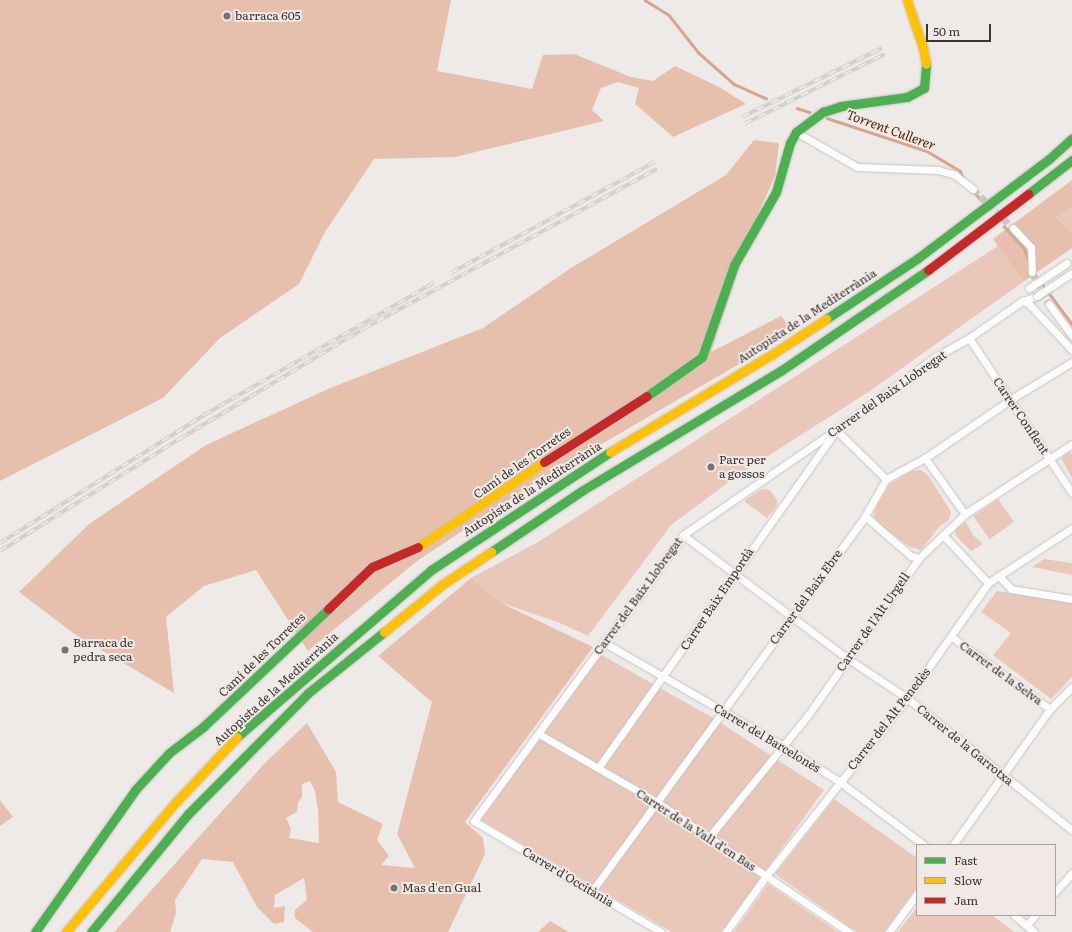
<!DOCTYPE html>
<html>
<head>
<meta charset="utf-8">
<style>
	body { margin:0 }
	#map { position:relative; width:1072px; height:932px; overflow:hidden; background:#eeeae8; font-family:Literata,serif }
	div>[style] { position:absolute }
	.green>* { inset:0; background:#eac8b9; transform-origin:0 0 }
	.forest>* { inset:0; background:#e7c0ad }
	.stream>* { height:2.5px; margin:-1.25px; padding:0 1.25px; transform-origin:1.25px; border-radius:1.25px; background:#d5a58e }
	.street-tunnel>* { height:7px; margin-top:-3.5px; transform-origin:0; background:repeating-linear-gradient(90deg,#c9c6c4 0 7px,transparent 0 10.5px) }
	.roads { filter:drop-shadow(0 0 1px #c7c4c3) drop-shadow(0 0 1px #c7c4c3) }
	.street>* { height:7px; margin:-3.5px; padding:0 3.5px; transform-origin:3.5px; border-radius:3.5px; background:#fcfcfc }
	.fast>* { height:9px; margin:-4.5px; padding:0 4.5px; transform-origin:4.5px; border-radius:4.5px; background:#4caf50 }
	.slow>* { height:9px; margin:-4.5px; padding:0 4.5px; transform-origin:4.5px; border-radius:4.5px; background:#ffc107 }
	.jam>* { height:9px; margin:-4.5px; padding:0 4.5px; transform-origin:4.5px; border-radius:4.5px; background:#c62828 }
	.rail>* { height:4px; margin-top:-2px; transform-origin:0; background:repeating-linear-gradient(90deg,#f0e9e6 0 8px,#cfcfce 0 16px); box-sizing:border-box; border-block:1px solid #cfcfce }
	.bridges { filter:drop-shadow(0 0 1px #c7c4c3) drop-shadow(0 0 1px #c7c4c3) }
	.street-bridge>* { height:7px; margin:-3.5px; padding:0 3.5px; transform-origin:3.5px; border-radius:3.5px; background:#fcfcfc }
	.dots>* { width:11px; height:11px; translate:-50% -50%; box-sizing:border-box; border:2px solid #f0e9e6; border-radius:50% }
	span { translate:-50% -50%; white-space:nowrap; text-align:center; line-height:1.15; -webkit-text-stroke:4px #f0e9e6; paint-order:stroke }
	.poi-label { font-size:12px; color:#373534 }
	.left { translate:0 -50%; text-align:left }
	.street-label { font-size:12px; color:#373534 }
	.water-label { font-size:13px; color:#4d220a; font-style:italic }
	.legend { position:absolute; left:916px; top:844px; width:140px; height:72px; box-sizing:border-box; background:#f0e9e6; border:1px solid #a6a19f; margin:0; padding:5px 7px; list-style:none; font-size:12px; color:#373534 }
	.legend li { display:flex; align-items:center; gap:8px; height:20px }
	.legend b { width:20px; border:1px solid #a6a19f }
	.scale { position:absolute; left:926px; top:24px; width:65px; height:18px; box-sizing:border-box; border:2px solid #373534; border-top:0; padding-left:5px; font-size:12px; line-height:14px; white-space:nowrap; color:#373534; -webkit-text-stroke:3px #f0e9e6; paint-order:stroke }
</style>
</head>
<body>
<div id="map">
	<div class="green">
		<div style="clip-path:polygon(1072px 207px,1072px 233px,1056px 217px)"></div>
		<div style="clip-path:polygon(998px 246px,1023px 282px,870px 391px,741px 473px,671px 525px,588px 636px,560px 623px,501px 603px,471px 578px,538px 542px)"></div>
		<div style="clip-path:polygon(1070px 451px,1072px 455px,1072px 478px,1061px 458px)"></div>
		<div style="clip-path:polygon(921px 470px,928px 475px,951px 512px,949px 520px,940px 526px,921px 550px,910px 547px,880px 525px,874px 516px,876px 507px,890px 484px,912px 471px)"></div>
		<div style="clip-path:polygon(762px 489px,770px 490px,777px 500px,777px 506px,767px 518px,744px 501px)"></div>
		<div style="left:998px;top:499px;width:28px;height:30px;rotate:55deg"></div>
		<div style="clip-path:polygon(966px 522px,973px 535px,983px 544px,971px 551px,956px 536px,955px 529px)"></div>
		<div style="clip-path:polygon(1044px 559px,1072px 563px,1072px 575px,1032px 567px)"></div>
		<div style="clip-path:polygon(997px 591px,1072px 602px,1072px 677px,1051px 699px,993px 655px,1011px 633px,981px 612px)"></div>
		<div style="clip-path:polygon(600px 654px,713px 718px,824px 790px,721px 932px,672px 932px,481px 820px)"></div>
		<div style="clip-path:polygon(834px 799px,917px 858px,917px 887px,884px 932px,857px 932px,775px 874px)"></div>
		<div style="clip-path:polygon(768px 884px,838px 932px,734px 932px)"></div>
		<div style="clip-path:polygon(917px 907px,917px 915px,992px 915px,1014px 932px,898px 932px)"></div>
	</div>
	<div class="forest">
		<div style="clip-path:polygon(0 0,451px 0,437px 71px,532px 89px,543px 55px,574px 54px,631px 77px,653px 81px,675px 66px,719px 87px,746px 104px,673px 137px,635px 104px,639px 88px,618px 82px,601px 88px,592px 110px,604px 121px,455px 157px,374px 159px,325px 232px,299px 284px,220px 338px,163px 398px,0 481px)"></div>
		<div style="clip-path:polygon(754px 140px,779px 143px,775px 176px,755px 221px,711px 352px,781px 316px,794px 332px,533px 484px,417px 561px,308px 651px,256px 570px,204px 586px,166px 617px,174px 693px,73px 633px,19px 592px,89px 524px,206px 445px,328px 389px,483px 328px,571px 268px,726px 175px)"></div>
		<div style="clip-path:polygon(1072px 180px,1072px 207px,1056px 217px,1072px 233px,1072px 248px,1023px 282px,993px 239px)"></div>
		<div style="clip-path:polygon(evenodd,471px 578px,501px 603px,593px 647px,465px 822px,483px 838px,485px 854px,448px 932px,313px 932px,295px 918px,295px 910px,307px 900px,304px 878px,275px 895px,274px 908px,285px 906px,284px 922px,274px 924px,257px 907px,233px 862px,202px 859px,175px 900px,176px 913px,170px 932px,114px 932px,264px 764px,307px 723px,336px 772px,338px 802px,383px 824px,377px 840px,389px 856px,381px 865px,415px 868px,397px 834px,432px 702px,378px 656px,471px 578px,310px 781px,315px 791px,318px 810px,319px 843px,289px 838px,291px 829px,286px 818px,297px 812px,298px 803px,302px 797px,302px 784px,310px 781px)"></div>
		<div style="clip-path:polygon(0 800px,13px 817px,0 826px)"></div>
		<div style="clip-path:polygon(550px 921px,569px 932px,538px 932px)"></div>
	</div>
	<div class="stream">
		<div style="left:645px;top:0;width:28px;rotate:32deg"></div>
		<div style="left:669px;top:15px;width:48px;rotate:51.7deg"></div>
		<div style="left:699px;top:53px;width:47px;rotate:41.5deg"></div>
		<div style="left:734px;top:84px;width:35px;rotate:24deg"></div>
		<div style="left:797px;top:108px;width:13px;rotate:18deg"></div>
		<div style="left:827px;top:118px;width:105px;rotate:18.3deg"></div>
		<div style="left:927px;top:151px;width:39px;rotate:31deg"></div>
		<div style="left:960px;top:171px;width:9px;rotate:63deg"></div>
		<div style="left:973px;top:189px;width:11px;rotate:56deg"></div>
		<div style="left:1004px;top:226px;width:30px;rotate:48deg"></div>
		<div style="left:1024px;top:248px;width:14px;rotate:69deg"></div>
		<div style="left:1034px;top:273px;width:64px;rotate:53.3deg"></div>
	</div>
	<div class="street-tunnel">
		<div style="left:973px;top:189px;width:56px;rotate:44.3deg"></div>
		<div style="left:1032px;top:272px;width:36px;rotate:62deg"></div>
	</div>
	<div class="roads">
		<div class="street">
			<div style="left:796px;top:132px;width:70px;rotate:29.8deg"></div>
			<div style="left:857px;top:167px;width:81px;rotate:2.1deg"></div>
			<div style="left:938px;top:170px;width:18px;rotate:16deg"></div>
			<div style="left:955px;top:175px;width:23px;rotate:38deg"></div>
			<div style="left:1013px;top:228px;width:26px;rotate:47deg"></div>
			<div style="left:1031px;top:247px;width:25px;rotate:88deg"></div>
			<div style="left:1022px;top:301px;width:16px;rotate:-18deg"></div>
			<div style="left:1049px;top:304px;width:39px;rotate:54deg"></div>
			<div style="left:969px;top:338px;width:186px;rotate:56.4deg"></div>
			<div style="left:925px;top:458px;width:69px;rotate:54.5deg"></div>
			<div style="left:865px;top:516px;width:61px;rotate:41deg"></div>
			<div style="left:911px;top:556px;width:8px;rotate:14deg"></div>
			<div style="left:683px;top:535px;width:205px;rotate:36.9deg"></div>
			<div style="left:847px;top:658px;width:72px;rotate:33.7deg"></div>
			<div style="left:907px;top:698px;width:211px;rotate:38.7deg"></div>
			<div style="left:943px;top:535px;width:66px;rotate:46.8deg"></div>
			<div style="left:1000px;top:577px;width:16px;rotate:47deg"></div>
			<div style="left:1011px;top:589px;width:62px;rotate:9.3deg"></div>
			<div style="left:952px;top:637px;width:122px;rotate:36.3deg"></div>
			<div style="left:603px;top:642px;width:207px;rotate:29.9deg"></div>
			<div style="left:782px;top:745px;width:69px;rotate:32.5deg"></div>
			<div style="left:840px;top:782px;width:105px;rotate:36.9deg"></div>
			<div style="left:539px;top:734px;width:136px;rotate:30deg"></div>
			<div style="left:657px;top:802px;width:232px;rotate:34.1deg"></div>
			<div style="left:598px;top:768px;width:413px;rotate:-54.8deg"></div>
			<div style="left:836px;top:430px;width:70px;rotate:44.4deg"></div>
			<div style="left:709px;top:837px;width:157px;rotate:-50.9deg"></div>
			<div style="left:808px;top:715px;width:192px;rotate:-54.7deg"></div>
			<div style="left:919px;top:558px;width:64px;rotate:-43.7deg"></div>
			<div style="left:965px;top:514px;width:128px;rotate:-33.2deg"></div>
			<div style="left:953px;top:845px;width:167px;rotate:-54.5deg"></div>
			<div style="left:1050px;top:709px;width:31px;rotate:-45deg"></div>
			<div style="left:592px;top:891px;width:464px;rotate:-53.9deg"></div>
			<div style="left:865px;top:516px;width:43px;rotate:-60.4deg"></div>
			<div style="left:886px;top:479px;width:44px;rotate:-28.3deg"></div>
			<div style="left:925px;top:458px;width:110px;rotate:-34.3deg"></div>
			<div style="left:1016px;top:396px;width:66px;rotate:-31.3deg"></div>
			<div style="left:1055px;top:892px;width:25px;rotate:-48deg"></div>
			<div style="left:1014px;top:915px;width:26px;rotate:40deg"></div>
			<div style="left:1027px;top:925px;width:13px;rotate:-51deg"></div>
			<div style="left:661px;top:932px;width:217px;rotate:-149.3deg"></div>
			<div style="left:474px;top:821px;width:354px;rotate:-53.8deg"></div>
			<div style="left:683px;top:535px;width:186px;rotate:-34.5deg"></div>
			<div style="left:836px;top:430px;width:123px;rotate:-36.4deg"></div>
			<div style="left:935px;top:357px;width:39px;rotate:-29deg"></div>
			<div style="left:969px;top:338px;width:65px;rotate:-34.9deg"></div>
			<div style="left:1022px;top:301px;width:6px;rotate:18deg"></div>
			<div style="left:1028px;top:303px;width:64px;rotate:46.9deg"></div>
			<div style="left:726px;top:932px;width:69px;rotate:-54.5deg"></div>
			<div style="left:766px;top:876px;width:227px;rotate:-51.6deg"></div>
			<div style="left:907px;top:698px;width:141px;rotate:-54.8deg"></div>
			<div style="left:988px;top:583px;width:100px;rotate:-33.2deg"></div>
			<div style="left:889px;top:932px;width:47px;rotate:-53.6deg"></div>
		</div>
		<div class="fast">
			<div style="left:1028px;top:194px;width:56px;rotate:-37.7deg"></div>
			<div style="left:826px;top:319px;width:110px;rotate:-33.5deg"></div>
			<div style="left:918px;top:258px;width:164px;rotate:-37.1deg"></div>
			<div style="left:1049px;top:159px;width:31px;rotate:-42deg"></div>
			<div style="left:647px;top:396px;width:67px;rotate:-35.3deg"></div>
			<div style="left:702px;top:357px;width:97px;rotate:-70.8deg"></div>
			<div style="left:734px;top:265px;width:84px;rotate:-60.1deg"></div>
			<div style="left:776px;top:192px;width:51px;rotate:-74.1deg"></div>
			<div style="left:790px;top:143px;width:13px;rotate:-61deg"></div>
			<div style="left:796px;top:132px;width:34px;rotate:-37deg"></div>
			<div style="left:823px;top:112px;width:19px;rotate:-18deg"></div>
			<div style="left:841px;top:106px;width:67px;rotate:-7.8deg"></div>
			<div style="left:907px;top:97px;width:19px;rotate:-28deg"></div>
			<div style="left:924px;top:88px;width:24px;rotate:-85deg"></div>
			<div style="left:491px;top:552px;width:111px;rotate:-34deg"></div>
			<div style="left:583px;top:490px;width:232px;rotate:-31.1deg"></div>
			<div style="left:782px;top:370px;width:177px;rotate:-34.4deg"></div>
			<div style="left:237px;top:737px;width:256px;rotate:-40.7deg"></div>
			<div style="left:431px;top:570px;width:214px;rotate:-33.4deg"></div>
			<div style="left:35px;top:932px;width:174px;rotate:-54.8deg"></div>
			<div style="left:135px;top:790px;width:50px;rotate:-47.4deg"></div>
			<div style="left:169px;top:753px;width:43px;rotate:-37.4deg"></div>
			<div style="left:203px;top:727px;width:172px;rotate:-43.3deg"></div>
			<div style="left:91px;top:932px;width:153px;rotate:-50.6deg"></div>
			<div style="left:188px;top:814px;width:170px;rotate:-45.2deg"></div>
			<div style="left:308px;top:693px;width:97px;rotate:-38.8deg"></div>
		</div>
		<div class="slow">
			<div style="left:907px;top:0;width:51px;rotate:71.6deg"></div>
			<div style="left:923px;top:48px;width:16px;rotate:79deg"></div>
			<div style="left:610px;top:452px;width:188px;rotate:-31.1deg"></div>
			<div style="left:771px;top:355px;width:66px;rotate:-33.2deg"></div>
			<div style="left:418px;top:547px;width:152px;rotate:-34deg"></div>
			<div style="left:384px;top:632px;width:76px;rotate:-39.1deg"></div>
			<div style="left:443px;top:584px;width:58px;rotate:-33.7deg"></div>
			<div style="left:66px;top:932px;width:170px;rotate:-49.8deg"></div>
			<div style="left:176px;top:802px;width:89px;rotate:-46.8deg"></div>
		</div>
		<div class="jam">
			<div style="left:928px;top:270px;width:126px;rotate:-37.2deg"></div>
			<div style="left:544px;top:462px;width:122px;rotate:-32.7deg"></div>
			<div style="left:328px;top:609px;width:61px;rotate:-43.7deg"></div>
			<div style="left:372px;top:567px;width:50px;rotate:-23.5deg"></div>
		</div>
	</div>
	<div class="rail">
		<div style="left:742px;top:117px;width:156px;rotate:-26.2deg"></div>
		<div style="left:744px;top:124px;width:157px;rotate:-26.4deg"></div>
		<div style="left:451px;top:273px;width:232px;rotate:-28.6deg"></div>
		<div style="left:0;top:543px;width:241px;rotate:-32.1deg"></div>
		<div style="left:204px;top:415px;width:265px;rotate:-29.9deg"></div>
		<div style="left:0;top:551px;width:213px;rotate:-32deg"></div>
		<div style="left:181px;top:438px;width:212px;rotate:-30.9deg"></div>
		<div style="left:363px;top:329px;width:335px;rotate:-28.6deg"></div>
	</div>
	<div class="bridges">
		<div class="street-bridge">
			<div style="left:1029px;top:288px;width:45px;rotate:-33.3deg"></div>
			<div style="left:1037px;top:296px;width:42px;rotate:-33.3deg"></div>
		</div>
	</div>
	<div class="dots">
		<div style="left:227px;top:16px;background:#777473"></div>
		<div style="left:711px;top:467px;background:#777473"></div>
		<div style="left:65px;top:650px;background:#777473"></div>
		<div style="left:394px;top:888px;background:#777473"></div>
	</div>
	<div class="poi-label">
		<span class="left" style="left:235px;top:16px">barraca 605</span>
		<span class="left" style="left:719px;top:467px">Parc per<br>a gossos</span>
		<span class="left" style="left:73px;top:650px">Barraca de<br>pedra seca</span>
		<span class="left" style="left:402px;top:888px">Mas d'en Gual</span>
	</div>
	<div class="street-label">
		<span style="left:807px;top:316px;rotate:-33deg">Autopista de la Mediterrània</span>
		<span style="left:887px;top:394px;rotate:-35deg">Carrer del Baix Llobregat</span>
		<span style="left:1021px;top:416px;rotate:56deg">Carrer Conflent</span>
		<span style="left:522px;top:463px;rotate:-35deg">Camí de les Torretes</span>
		<span style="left:532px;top:489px;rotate:-33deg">Autopista de la Mediterrània</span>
		<span style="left:638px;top:596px;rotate:-54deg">Carrer del Baix Llobregat</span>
		<span style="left:806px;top:597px;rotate:-54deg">Carrer del Baix Ebre</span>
		<span style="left:717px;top:599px;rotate:-56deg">Carrer Baix Empordà</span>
		<span style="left:873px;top:622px;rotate:-55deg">Carrer de l'Alt Urgell</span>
		<span style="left:262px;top:655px;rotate:-44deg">Camí de les Torretes</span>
		<span style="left:1001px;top:673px;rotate:36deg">Carrer de la Selva</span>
		<span style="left:276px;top:689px;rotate:-42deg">Autopista de la Mediterrània</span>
		<span style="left:889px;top:719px;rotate:-52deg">Carrer del Alt Penedès</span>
		<span style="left:767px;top:738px;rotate:31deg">Carrer del Barcelonès</span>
		<span style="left:965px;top:745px;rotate:39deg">Carrer de la Garrotxa</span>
		<span style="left:696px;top:830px;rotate:33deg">Carrer de la Vall d'en Bas</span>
		<span style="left:568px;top:877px;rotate:31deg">Carrer d'Occitània</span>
	</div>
	<div class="water-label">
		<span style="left:891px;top:130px;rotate:20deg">Torrent Cullerer</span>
	</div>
	<ul class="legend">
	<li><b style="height:5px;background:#4caf50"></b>Fast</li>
	<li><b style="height:5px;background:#ffc107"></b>Slow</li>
	<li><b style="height:5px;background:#c62828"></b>Jam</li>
	</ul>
	<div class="scale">50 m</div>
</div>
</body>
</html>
